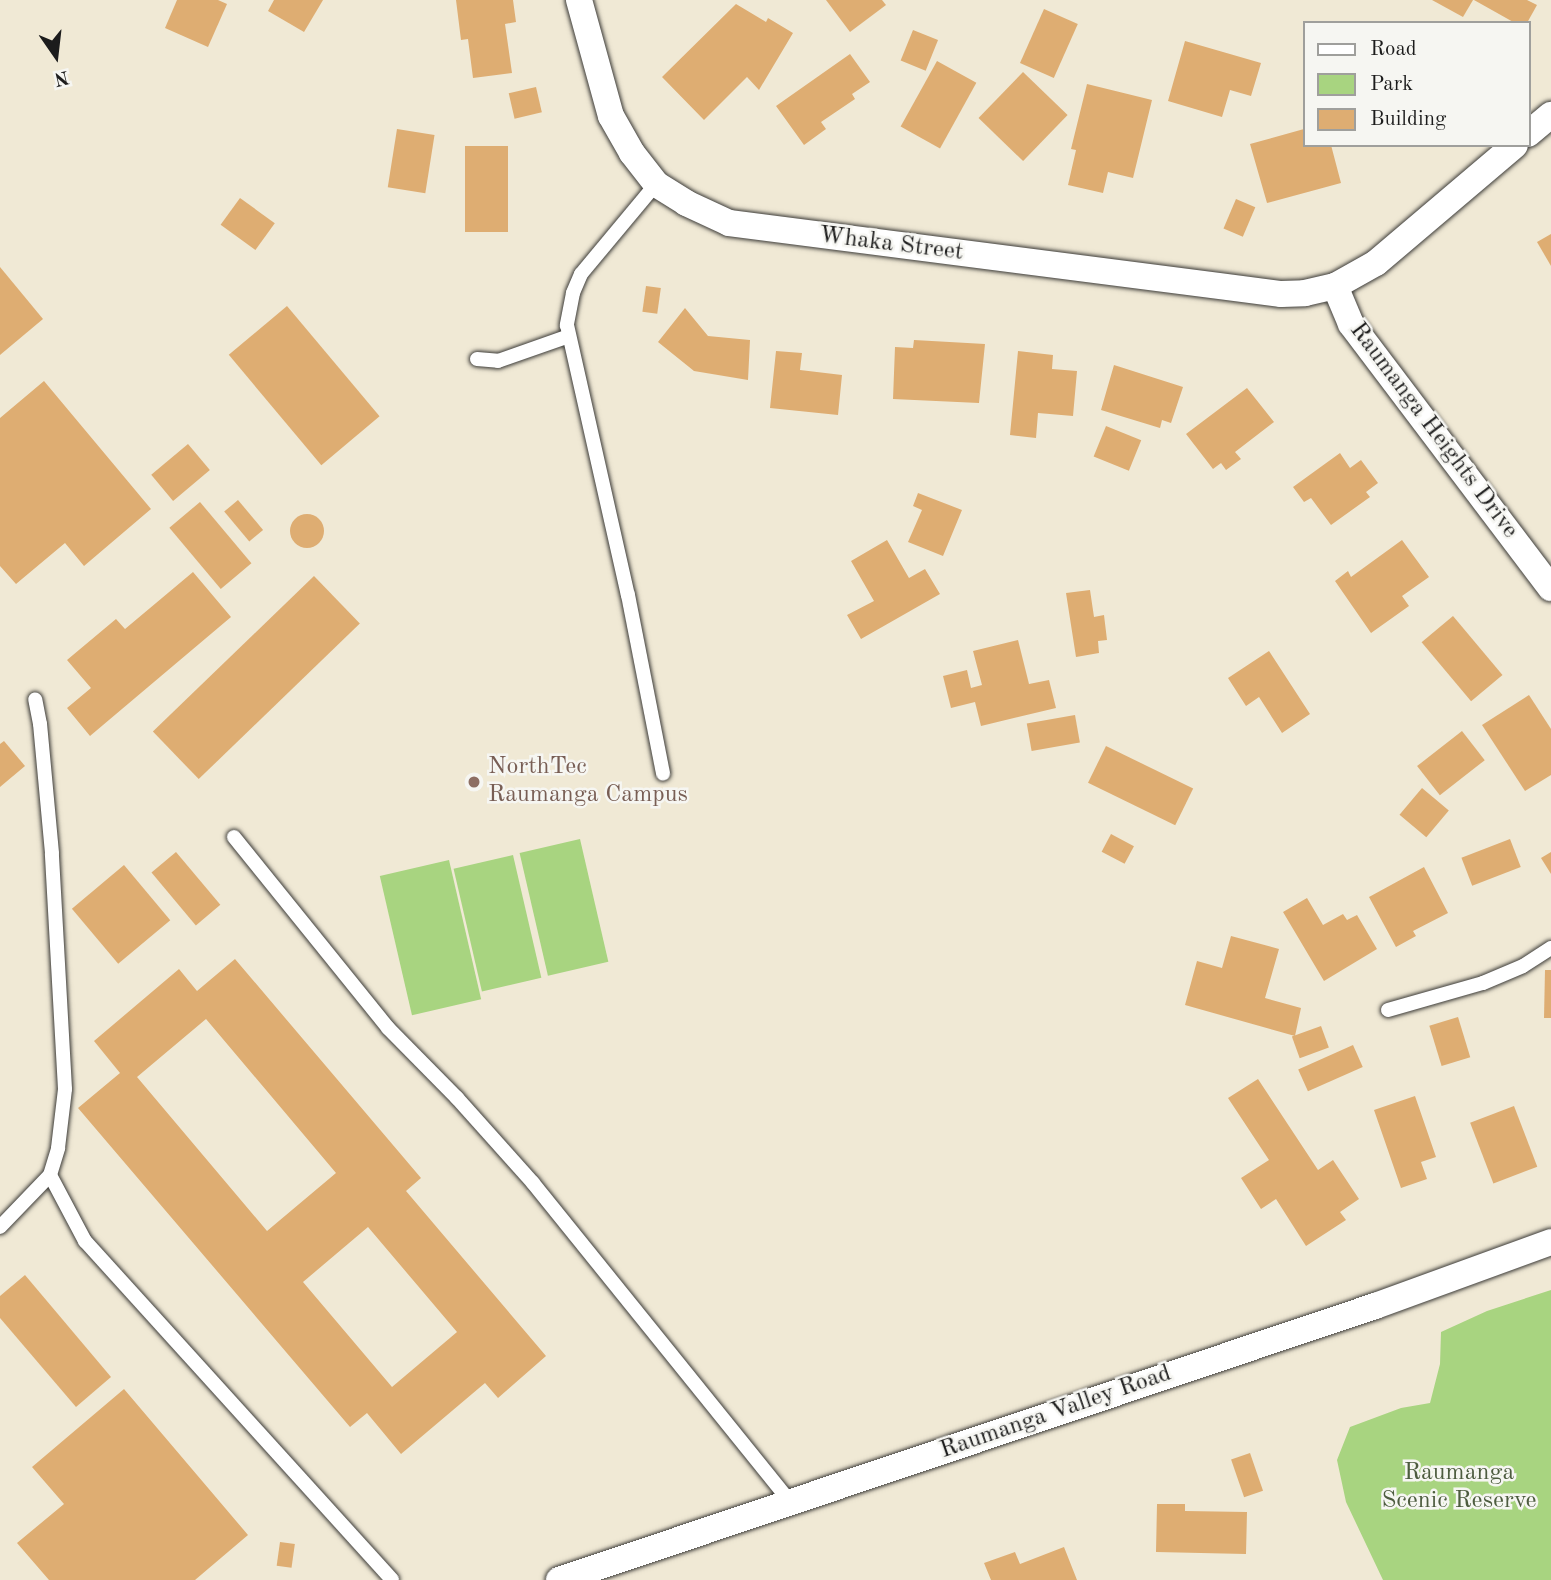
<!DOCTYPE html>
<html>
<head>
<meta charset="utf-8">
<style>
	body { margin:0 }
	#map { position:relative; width:1551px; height:1580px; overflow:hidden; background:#f0e9d5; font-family:"Old Standard TT",serif }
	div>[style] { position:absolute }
	.green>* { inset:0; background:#a8d480; transform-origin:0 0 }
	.building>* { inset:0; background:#dead72; transform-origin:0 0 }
	.round { border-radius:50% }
	.roads { filter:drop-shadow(0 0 2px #3c3b38) drop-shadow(0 0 2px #3c3b38) }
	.lane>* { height:14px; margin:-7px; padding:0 7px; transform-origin:7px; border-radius:7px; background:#fff }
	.street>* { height:26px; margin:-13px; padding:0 13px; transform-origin:13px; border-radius:13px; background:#fff }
	.dots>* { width:19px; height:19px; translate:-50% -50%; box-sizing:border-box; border:4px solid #f6f6f2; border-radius:50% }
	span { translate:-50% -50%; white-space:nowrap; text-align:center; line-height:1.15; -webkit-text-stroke:5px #f6f6f2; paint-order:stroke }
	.street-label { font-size:24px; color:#1c1c1c }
	.education-label { font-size:24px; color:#785e54 }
	.left { translate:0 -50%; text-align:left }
	.park-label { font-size:24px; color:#4d5c3f }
	.legend { position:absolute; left:1303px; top:21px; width:228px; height:126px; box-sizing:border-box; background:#f6f6f2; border:2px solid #9f9f9c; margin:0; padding:9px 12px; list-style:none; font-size:21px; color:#1c1c1c }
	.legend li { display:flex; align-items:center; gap:14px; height:35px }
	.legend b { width:35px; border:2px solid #9f9f9c }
	.north { position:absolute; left:21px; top:21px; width:70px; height:70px; -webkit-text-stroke:5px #f6f6f2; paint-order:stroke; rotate:166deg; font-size:19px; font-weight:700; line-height:28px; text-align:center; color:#1c1c1c }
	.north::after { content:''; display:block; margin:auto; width:24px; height:32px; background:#1c1c1c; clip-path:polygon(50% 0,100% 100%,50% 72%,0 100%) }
</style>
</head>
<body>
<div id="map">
	<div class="green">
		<div style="left:580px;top:839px;width:126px;height:62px;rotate:77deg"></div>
		<div style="left:513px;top:855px;width:126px;height:61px;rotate:77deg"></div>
		<div style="left:449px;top:860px;width:143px;height:71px;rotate:77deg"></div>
		<div style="clip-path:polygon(1551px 1290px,1551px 1580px,1383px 1580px,1346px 1502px,1337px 1460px,1350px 1427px,1401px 1408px,1430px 1403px,1440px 1364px,1441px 1332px,1487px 1311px)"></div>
	</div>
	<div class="building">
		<div style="clip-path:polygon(177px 0,218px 0,227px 4px,208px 47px,165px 28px)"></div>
		<div style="clip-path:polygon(274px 0,323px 0,304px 32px,268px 11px)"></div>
		<div style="clip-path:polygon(456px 0,513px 0,516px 22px,505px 24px,512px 73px,473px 78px,468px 39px,461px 40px)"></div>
		<div style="clip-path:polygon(826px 0,882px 0,886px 5px,850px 32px)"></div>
		<div style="clip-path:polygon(1432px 0,1473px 0,1463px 17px)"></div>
		<div style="clip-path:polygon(1474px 0,1527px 0,1537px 5px,1527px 23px,1515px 23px)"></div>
		<div style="clip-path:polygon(736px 4px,766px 22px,768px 18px,793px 33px,759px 90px,747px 77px,704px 120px,662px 77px)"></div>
		<div style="left:1044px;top:9px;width:37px;height:59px;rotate:24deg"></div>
		<div style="left:913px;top:30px;width:27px;height:33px;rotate:22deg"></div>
		<div style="clip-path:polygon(1185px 41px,1261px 63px,1251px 96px,1230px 90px,1222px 117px,1168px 101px)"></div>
		<div style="clip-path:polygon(850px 54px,870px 82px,852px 94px,855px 99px,821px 122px,826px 129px,804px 145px,776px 106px)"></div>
		<div style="left:937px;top:61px;width:45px;height:75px;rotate:29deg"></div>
		<div style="left:1023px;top:72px;width:62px;height:64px;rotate:44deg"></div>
		<div style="clip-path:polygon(1087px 84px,1152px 100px,1133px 178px,1108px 172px,1103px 193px,1068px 185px,1076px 150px,1071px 149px)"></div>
		<div style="left:536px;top:87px;width:26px;height:28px;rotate:77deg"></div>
		<div style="left:397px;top:129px;width:38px;height:59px;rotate:9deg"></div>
		<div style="clip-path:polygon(1304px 129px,1304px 145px,1331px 145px,1341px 183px,1267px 203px,1250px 144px)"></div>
		<div style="left:465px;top:146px;width:43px;height:86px"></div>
		<div style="left:240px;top:198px;width:43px;height:33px;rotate:36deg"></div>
		<div style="left:1236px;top:199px;width:21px;height:32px;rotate:23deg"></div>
		<div style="clip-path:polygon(1551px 234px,1551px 266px,1537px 242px)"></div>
		<div style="clip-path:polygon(0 267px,43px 319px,0 355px)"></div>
		<div style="left:646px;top:286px;width:15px;height:26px;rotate:8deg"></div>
		<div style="left:287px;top:306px;width:144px;height:76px;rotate:50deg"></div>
		<div style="clip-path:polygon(685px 308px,708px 336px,750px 340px,748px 380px,694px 371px,658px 342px)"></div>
		<div style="clip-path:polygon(914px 340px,985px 344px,979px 403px,893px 399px,895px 347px,913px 348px)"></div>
		<div style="clip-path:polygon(776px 351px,802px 353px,800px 370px,842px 375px,838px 415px,770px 408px)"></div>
		<div style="clip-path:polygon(1018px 351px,1053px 355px,1052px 369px,1077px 371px,1073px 416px,1038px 413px,1036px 438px,1010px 435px)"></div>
		<div style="clip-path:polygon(1114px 365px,1183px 387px,1171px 423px,1162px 420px,1160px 428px,1101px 410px)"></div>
		<div style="clip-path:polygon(44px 381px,151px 509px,84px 566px,65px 543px,16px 584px,0 566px,0 418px)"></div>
		<div style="clip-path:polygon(1247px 388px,1274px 422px,1235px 452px,1241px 459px,1226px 470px,1221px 463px,1213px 469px,1186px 434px)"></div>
		<div style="left:1106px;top:426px;width:38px;height:33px;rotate:22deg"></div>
		<div style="left:188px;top:444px;width:34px;height:48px;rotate:50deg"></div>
		<div style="clip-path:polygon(1340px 453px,1350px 468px,1361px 460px,1378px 483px,1366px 492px,1370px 497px,1331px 525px,1311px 498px,1304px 502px,1293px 487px)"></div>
		<div style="clip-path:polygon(918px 493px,962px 510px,943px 556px,908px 542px,922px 510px,913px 506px)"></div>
		<div style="left:238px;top:500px;width:39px;height:18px;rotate:50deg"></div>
		<div style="left:200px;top:502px;width:80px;height:40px;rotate:50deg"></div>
		<div class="round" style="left:290px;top:514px;width:34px;height:34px"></div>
		<div style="clip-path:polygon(887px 540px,909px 578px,925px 569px,940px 594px,861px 639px,847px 615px,874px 601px,851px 561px)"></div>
		<div style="clip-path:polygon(1402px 540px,1429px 577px,1402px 596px,1409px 606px,1371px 633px,1335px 581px,1348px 571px,1351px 577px)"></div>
		<div style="clip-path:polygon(193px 572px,231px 617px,90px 736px,67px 708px,91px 688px,67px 660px,116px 619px,125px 629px)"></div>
		<div style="left:314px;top:576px;width:66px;height:224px;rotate:46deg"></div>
		<div style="clip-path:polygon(1090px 590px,1094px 617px,1104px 615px,1107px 640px,1098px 641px,1099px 653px,1076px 657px,1066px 593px)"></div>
		<div style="left:1453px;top:616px;width:77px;height:41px;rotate:50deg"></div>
		<div style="clip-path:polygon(1018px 640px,1029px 684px,1049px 680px,1056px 708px,981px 726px,975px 702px,951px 708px,943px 676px,967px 670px,971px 688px,982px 685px,973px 651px)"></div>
		<div style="clip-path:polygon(1269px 651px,1310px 714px,1282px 733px,1259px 697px,1246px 706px,1228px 678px)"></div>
		<div style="clip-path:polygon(1529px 695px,1551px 729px,1551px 775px,1525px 791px,1482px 725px)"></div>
		<div style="left:1075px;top:715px;width:28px;height:49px;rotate:80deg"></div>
		<div style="left:1462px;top:731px;width:37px;height:57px;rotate:52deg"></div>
		<div style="clip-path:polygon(4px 741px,25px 766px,0 787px,0 744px)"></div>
		<div style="left:1106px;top:746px;width:97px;height:41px;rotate:26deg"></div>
		<div style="left:1422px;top:788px;width:35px;height:35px;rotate:40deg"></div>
		<div style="left:1111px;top:834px;width:26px;height:20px;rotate:28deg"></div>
		<div style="left:1510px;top:839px;width:30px;height:52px;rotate:69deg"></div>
		<div style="left:176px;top:852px;width:69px;height:32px;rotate:50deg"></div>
		<div style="clip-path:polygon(1551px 852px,1551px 874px,1541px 858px)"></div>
		<div style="left:124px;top:865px;width:72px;height:68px;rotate:50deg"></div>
		<div style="clip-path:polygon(1424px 867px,1448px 913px,1413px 931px,1416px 936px,1396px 947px,1369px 897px)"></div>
		<div style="clip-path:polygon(1307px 898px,1323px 925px,1343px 914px,1347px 920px,1357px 915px,1377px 949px,1324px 981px,1283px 912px)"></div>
		<div style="clip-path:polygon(1231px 936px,1279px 949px,1265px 998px,1301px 1008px,1295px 1036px,1185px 1005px,1197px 961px,1222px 968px)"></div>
		<div style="clip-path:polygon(evenodd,235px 959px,421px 1178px,406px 1191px,546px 1356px,498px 1398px,485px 1383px,401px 1454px,367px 1413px,350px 1427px,78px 1108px,120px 1073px,94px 1041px,179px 969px,197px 991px,235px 959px,206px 1019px,336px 1173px,267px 1231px,137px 1077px,206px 1019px,235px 959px,368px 1227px,457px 1332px,392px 1387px,303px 1282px,368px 1227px)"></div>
		<div style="clip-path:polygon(1545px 970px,1551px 970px,1551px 1018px,1544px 1018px)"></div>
		<div style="left:1458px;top:1017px;width:42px;height:30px;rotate:73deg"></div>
		<div style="left:1321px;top:1026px;width:23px;height:31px;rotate:70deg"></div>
		<div style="left:1353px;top:1045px;width:24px;height:60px;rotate:66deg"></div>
		<div style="clip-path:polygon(1258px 1079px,1318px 1170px,1333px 1160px,1359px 1199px,1340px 1212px,1346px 1220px,1306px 1246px,1276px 1199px,1261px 1209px,1241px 1178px,1269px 1160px,1228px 1098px)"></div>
		<div style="clip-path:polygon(1415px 1096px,1436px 1157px,1421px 1162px,1427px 1179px,1401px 1188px,1374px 1110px)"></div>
		<div style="left:1514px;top:1106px;width:65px;height:47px;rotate:69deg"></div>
		<div style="clip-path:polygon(25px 1275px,111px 1377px,76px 1407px,0 1318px,0 1296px)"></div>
		<div style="clip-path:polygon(124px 1389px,248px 1535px,195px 1580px,49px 1580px,17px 1543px,64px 1504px,32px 1467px)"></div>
		<div style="left:1250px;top:1453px;width:40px;height:20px;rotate:71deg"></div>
		<div style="clip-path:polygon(1157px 1504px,1185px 1504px,1185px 1511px,1247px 1512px,1246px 1554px,1156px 1552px)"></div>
		<div style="left:280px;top:1542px;width:15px;height:24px;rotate:8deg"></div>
		<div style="clip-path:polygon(1064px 1547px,1077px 1580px,991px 1580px,984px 1563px,1015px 1552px,1020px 1564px)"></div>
	</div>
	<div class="roads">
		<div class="lane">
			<div style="left:656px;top:184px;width:117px;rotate:129.8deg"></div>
			<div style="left:581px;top:274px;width:21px;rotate:113deg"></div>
			<div style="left:573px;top:293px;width:33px;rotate:101deg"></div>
			<div style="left:567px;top:325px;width:277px;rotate:77.3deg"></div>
			<div style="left:628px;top:595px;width:182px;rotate:78.9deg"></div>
			<div style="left:477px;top:359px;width:21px;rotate:5deg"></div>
			<div style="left:498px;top:361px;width:75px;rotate:-19.4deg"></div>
			<div style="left:234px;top:837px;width:245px;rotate:51.1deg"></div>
			<div style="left:388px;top:1028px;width:98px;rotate:45.4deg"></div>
			<div style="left:457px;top:1098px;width:114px;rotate:48.2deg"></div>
			<div style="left:533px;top:1183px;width:411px;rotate:51.1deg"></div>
			<div style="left:1388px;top:1010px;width:99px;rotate:-15.9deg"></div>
			<div style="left:1483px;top:983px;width:43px;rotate:-23deg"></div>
			<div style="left:1523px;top:966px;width:33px;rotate:-33deg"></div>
			<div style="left:50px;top:1175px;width:75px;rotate:62.1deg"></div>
			<div style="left:85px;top:1241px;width:457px;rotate:47.8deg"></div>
			<div style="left:0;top:1227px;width:72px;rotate:-46.1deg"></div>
			<div style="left:50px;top:1175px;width:28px;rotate:-73deg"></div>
			<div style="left:58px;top:1148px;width:59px;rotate:-83.2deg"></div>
			<div style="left:65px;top:1089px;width:236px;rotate:-93.2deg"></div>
			<div style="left:52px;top:853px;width:130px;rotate:-95.3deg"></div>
			<div style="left:40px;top:724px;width:25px;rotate:-101deg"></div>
		</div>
		<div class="street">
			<div style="left:579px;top:0;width:120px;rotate:74.6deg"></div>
			<div style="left:611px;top:116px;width:43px;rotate:60.4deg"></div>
			<div style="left:632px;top:153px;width:39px;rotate:52deg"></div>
			<div style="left:656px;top:184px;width:36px;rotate:32deg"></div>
			<div style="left:686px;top:203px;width:47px;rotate:24.9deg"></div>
			<div style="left:729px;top:223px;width:557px;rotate:7.33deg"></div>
			<div style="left:1281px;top:294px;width:24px;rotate:-2deg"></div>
			<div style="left:1305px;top:293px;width:31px;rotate:-13deg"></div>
			<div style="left:1335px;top:286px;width:47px;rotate:-29.3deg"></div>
			<div style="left:1376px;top:263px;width:182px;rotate:-40.3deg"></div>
			<div style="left:1528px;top:134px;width:30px;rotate:-40deg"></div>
			<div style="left:1335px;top:286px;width:41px;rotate:67.2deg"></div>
			<div style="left:1351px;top:324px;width:331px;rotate:52.9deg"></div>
			<div style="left:559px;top:1580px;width:861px;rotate:-18.56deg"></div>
			<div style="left:1375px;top:1306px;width:187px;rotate:-20deg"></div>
		</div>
	</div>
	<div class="dots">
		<div style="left:474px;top:782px;background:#8d6e63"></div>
	</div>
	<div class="street-label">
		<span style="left:891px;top:245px;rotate:7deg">Whaka Street</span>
		<span style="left:1433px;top:431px;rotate:53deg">Raumanga Heights Drive</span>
		<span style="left:1056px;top:1413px;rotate:-19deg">Raumanga Valley Road</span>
	</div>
	<div class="education-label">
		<span class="left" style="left:488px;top:782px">NorthTec<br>Raumanga Campus</span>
	</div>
	<div class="park-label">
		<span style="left:1459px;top:1488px">Raumanga<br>Scenic Reserve</span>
	</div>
	<ul class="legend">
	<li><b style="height:9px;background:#fff"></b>Road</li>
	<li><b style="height:19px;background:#a8d480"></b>Park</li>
	<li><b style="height:19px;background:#dead72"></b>Building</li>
	</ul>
	<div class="north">N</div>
</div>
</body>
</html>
